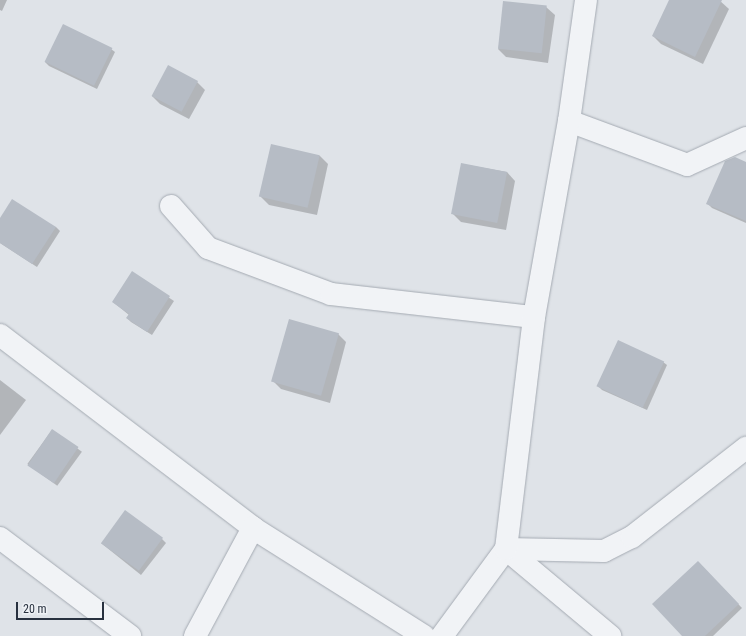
<!DOCTYPE html>
<html>
<head>
<meta charset="utf-8">
<style>
	body { margin:0 }
	#map { position:relative; width:746px; height:636px; overflow:hidden; background:#dfe3e8; font-family:"Roboto Condensed",sans-serif }
	div>[style] { position:absolute }
	.shadow>* { inset:0; background:#0003; transform-origin:0 0 }
	.building>* { inset:0; background:#b6bcc5; transform-origin:0 0 }
	.roads { filter:drop-shadow(0 0 1px #a4aab2) drop-shadow(0 0 1px #a4aab2) }
	.minor>* { height:22px; margin:-11px; padding:0 11px; transform-origin:11px; border-radius:11px; background:#f1f3f6 }
	span { translate:-50% -50%; white-space:nowrap; text-align:center; line-height:1.15; -webkit-text-stroke:3px #eef1f5; paint-order:stroke }
	.scale { position:absolute; left:16px; top:602px; width:88px; height:18px; box-sizing:border-box; border:2px solid #28313f; border-top:0; padding-left:5px; font-size:12px; line-height:14px; white-space:nowrap; color:#28313f; -webkit-text-stroke:3px #eef1f5; paint-order:stroke }
</style>
</head>
<body>
<div id="map">
	<div class="shadow">
		<div style="clip-path:polygon(0 0,7px 0,2px 11px,0 10px)"></div>
		<div style="clip-path:polygon(671px 0,719px 0,729px 9px,703px 64px,661px 44px,653px 36px)"></div>
		<div style="clip-path:polygon(546px 7px,555px 15px,548px 63px,506px 57px,498px 49px)"></div>
		<div style="clip-path:polygon(111px 49px,115px 52px,97px 89px,49px 66px,45px 62px)"></div>
		<div style="clip-path:polygon(197px 82px,205px 90px,189px 119px,160px 104px,152px 96px)"></div>
		<div style="clip-path:polygon(272px 146px,320px 156px,328px 164px,317px 215px,269px 205px,261px 197px)"></div>
		<div style="clip-path:polygon(746px 163px,746px 223px,712px 208px,708px 204px)"></div>
		<div style="clip-path:polygon(462px 164px,507px 172px,515px 181px,506px 230px,461px 222px,453px 214px)"></div>
		<div style="clip-path:polygon(0 219px,56px 227px,60px 231px,37px 267px,0 243px)"></div>
		<div style="clip-path:polygon(132px 273px,174px 301px,152px 335px,131px 322px,127px 318px,129px 315px,113px 302px)"></div>
		<div style="clip-path:polygon(338px 334px,346px 342px,330px 403px,281px 389px,273px 381px)"></div>
		<div style="clip-path:polygon(663px 362px,667px 365px,647px 410px,602px 390px,598px 386px)"></div>
		<div style="clip-path:polygon(0 380px,26px 400px,0 435px)"></div>
		<div style="left:52px;top:430px;width:37px;height:42px;rotate:36deg"></div>
		<div style="clip-path:polygon(162px 539px,166px 543px,141px 575px,101px 543px)"></div>
		<div style="clip-path:polygon(698px 562px,742px 608px,713px 636px,684px 636px)"></div>
	</div>
	<div class="building">
		<div style="clip-path:polygon(669px 0,722px 0,695px 57px,652px 36px)"></div>
		<div style="left:503px;top:1px;width:44px;height:48px;rotate:6deg"></div>
		<div style="left:63px;top:24px;width:55px;height:42px;rotate:26deg"></div>
		<div style="left:168px;top:65px;width:34px;height:35px;rotate:28deg"></div>
		<div style="left:271px;top:144px;width:50px;height:54px;rotate:13deg"></div>
		<div style="clip-path:polygon(735px 157px,746px 162px,746px 221px,706px 204px,725px 161px)"></div>
		<div style="left:461px;top:163px;width:47px;height:52px;rotate:11deg"></div>
		<div style="clip-path:polygon(12px 199px,56px 227px,32px 264px,0 243px,0 218px)"></div>
		<div style="clip-path:polygon(132px 271px,170px 296px,147px 332px,126px 318px,129px 314px,112px 302px)"></div>
		<div style="left:289px;top:319px;width:52px;height:65px;rotate:16deg"></div>
		<div style="left:618px;top:340px;width:51px;height:51px;rotate:25deg"></div>
		<div style="left:52px;top:429px;width:32px;height:44px;rotate:34deg"></div>
		<div style="left:125px;top:510px;width:47px;height:41px;rotate:36deg"></div>
		<div style="clip-path:polygon(698px 561px,739px 604px,705px 636px,682px 636px,652px 604px)"></div>
	</div>
	<div class="roads">
		<div class="minor">
			<div style="left:569px;top:121px;width:126px;rotate:20.4deg"></div>
			<div style="left:687px;top:165px;width:65px;rotate:-24.6deg"></div>
			<div style="left:171px;top:206px;width:56px;rotate:48.6deg"></div>
			<div style="left:208px;top:248px;width:131px;rotate:20.5deg"></div>
			<div style="left:331px;top:294px;width:204px;rotate:6.5deg"></div>
			<div style="left:0;top:335px;width:318px;rotate:37.3deg"></div>
			<div style="left:253px;top:528px;width:202px;rotate:32.3deg"></div>
			<div style="left:0;top:538px;width:163px;rotate:37deg"></div>
			<div style="left:506px;top:549px;width:98px;rotate:1.2deg"></div>
			<div style="left:604px;top:551px;width:31px;rotate:-27deg"></div>
			<div style="left:632px;top:537px;width:145px;rotate:-38deg"></div>
			<div style="left:506px;top:549px;width:136px;rotate:39.9deg"></div>
			<div style="left:195px;top:636px;width:123px;rotate:-61.8deg"></div>
			<div style="left:442px;top:636px;width:108px;rotate:-53.7deg"></div>
			<div style="left:506px;top:549px;width:234px;rotate:-83.1deg"></div>
			<div style="left:534px;top:317px;width:199px;rotate:-79.9deg"></div>
			<div style="left:569px;top:121px;width:122px;rotate:-82deg"></div>
		</div>
	</div>
	<div class="scale">20 m</div>
</div>
</body>
</html>
